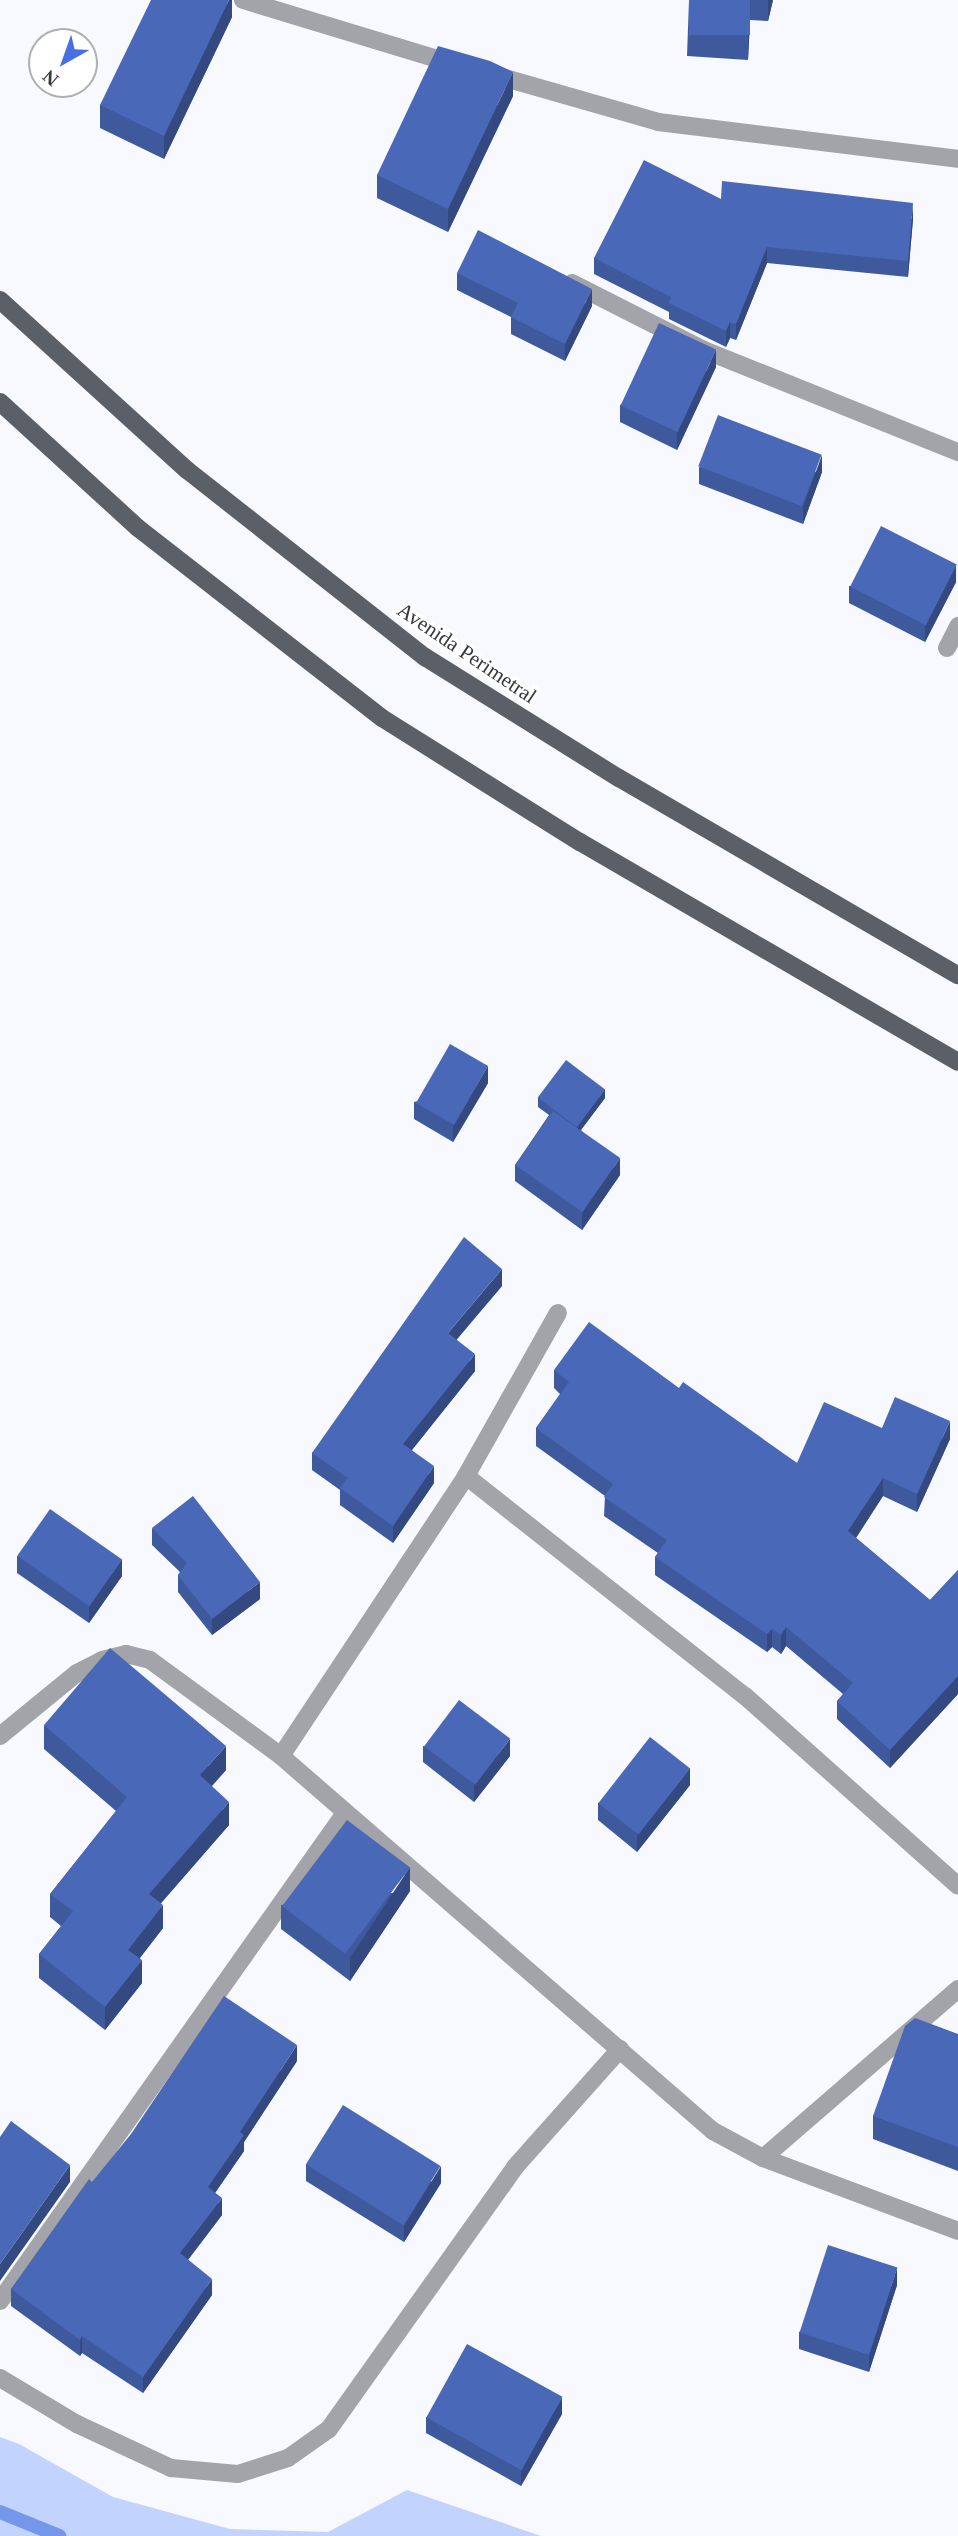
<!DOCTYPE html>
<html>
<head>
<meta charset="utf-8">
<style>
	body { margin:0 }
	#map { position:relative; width:958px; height:2536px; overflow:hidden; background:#f7f9fe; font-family:"Times New Roman",serif }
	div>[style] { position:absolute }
	.green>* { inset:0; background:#c2d4fe }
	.stream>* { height:14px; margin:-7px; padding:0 7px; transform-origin:7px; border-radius:7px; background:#7597ea }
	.street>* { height:18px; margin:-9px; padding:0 9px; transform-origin:9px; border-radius:9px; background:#a2a4a9 }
	.primary>* { height:18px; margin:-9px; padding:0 9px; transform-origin:9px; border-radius:9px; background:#5b5f67 }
	.wall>* { inset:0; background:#3f599d }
	.shaded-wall>* { inset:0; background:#334980 }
	.building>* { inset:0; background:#4968b7; transform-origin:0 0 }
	span { translate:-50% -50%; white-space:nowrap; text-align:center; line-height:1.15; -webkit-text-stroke:7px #fff; paint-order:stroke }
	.street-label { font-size:21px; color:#35373c }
	.north { position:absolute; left:28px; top:28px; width:70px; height:70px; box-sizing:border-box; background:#fff; border:2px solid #aeafb1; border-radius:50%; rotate:220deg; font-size:19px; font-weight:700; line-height:28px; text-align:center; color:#35373c }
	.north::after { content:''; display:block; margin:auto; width:24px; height:32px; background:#476fe2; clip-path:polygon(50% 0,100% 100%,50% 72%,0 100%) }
</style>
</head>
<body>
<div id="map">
	<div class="green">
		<div style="clip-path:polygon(0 2437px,19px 2444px,113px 2497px,230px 2529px,328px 2532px,407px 2490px,541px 2536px,0 2536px)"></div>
	</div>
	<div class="stream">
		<div style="left:0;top:2512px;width:64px;rotate:22.1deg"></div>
	</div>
	<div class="street">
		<div style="left:243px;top:0;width:220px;rotate:16.9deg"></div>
		<div style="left:491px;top:74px;width:174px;rotate:16deg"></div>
		<div style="left:658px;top:122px;width:302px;rotate:7deg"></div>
		<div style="left:572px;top:283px;width:148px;rotate:26.9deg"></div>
		<div style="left:704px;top:350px;width:274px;rotate:21.9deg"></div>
		<div style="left:947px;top:648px;width:25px;rotate:-63deg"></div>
		<div style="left:466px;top:1476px;width:355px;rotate:38.3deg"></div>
		<div style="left:745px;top:1696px;width:285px;rotate:41.7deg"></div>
		<div style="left:0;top:1736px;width:99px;rotate:-39.3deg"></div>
		<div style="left:77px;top:1673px;width:28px;rotate:-27deg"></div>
		<div style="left:102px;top:1660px;width:25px;rotate:-14deg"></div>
		<div style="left:126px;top:1654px;width:25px;rotate:14deg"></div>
		<div style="left:150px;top:1660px;width:162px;rotate:36.2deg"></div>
		<div style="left:281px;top:1756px;width:572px;rotate:40.96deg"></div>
		<div style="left:713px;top:2131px;width:57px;rotate:28.4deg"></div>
		<div style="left:763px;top:2158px;width:208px;rotate:20.5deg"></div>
		<div style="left:281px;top:1756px;width:336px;rotate:-56.5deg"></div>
		<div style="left:466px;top:1476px;width:187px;rotate:-60.6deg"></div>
		<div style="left:763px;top:2158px;width:258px;rotate:-40.9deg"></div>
		<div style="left:0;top:2301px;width:598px;rotate:-54.74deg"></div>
		<div style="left:0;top:2378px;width:90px;rotate:30.9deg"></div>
		<div style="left:77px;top:2424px;width:104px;rotate:25.1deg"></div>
		<div style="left:171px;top:2468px;width:67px;rotate:5.1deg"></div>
		<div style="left:238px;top:2474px;width:52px;rotate:-17.7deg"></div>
		<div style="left:288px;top:2458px;width:50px;rotate:-35.3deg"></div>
		<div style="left:329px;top:2429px;width:321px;rotate:-54.6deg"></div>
		<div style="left:515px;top:2167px;width:158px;rotate:-48.3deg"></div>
	</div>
	<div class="primary">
		<div style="left:0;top:300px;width:253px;rotate:42.3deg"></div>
		<div style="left:187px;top:470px;width:303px;rotate:38.2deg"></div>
		<div style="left:425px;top:657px;width:229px;rotate:32deg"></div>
		<div style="left:619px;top:778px;width:392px;rotate:30.2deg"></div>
		<div style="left:0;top:402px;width:187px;rotate:42.4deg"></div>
		<div style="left:138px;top:528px;width:309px;rotate:37.9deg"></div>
		<div style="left:382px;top:718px;width:234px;rotate:32.1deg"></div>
		<div style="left:580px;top:842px;width:437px;rotate:30.2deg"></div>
	</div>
	<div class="wall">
		<div style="clip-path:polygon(232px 0,232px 17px,164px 159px,100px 128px,100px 105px)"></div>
		<div style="clip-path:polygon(689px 0,773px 0,768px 21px,750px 20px,748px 60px,687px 56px)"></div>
		<div style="clip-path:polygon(513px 96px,448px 232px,377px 198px,377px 175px)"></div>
		<div style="clip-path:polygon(721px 199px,913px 219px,908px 277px,767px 263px,736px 340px,730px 338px,726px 347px,669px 319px,669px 312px,594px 274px,594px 258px)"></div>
		<div style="clip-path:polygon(457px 273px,592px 306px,565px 361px,511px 334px,511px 317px,457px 290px)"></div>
		<div style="clip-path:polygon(716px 367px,677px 450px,620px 422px,620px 405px)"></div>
		<div style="clip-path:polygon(699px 467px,822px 472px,803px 524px,699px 484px)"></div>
		<div style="clip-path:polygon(956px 582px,925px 642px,849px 603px,849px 586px)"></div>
		<div style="clip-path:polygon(488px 1083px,453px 1142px,414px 1119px,414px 1102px)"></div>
		<div style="clip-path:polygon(538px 1098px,605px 1098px,581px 1130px,620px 1175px,582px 1230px,515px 1181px,515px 1165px,549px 1115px,538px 1107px)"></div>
		<div style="clip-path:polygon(502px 1286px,456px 1339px,475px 1371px,412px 1450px,434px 1483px,393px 1543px,340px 1505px,340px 1490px,312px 1470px,312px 1453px)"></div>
		<div style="clip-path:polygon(554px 1370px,679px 1388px,797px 1463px,882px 1428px,950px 1439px,917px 1512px,883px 1496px,856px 1538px,930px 1600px,958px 1570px,958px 1694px,890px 1768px,837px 1719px,837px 1701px,843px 1694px,786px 1646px,781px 1654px,772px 1647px,767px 1652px,655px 1575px,655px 1557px,658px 1553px,604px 1516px,605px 1496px,536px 1446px,536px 1428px,560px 1394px,554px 1388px)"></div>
		<div style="clip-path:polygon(152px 1528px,260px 1599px,212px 1635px,178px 1592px,178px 1575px,180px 1572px,152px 1545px)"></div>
		<div style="clip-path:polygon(17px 1556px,122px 1576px,89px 1623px,17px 1573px)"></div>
		<div style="clip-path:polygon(44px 1725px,226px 1770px,212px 1786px,229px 1825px,161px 1903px,163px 1928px,140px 1958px,142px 1983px,105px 2030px,39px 1978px,39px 1954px,61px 1926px,50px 1917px,50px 1894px,116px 1811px,44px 1749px)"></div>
		<div style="clip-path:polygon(423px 1746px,510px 1756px,474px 1802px,423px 1762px)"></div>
		<div style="clip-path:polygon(690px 1785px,637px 1852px,598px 1820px,598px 1803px)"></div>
		<div style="clip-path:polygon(410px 1891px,350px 1981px,281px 1929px,281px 1905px)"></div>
		<div style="clip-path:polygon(958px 2034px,958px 2171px,873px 2139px,873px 2116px)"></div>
		<div style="clip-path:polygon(297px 2061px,244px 2142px,244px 2151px,215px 2193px,222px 2215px,188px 2260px,212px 2295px,143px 2393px,82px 2353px,80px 2356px,11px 2306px,11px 2289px,92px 2182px)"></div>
		<div style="clip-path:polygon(306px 2164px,441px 2183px,404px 2242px,306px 2181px)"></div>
		<div style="clip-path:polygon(897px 2285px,869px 2372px,799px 2349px,799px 2332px)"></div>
		<div style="clip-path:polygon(562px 2414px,521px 2486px,426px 2433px,426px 2417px)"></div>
	</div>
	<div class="shaded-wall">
		<div style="clip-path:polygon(229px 0,232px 0,232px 17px,164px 159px,164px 136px)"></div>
		<div style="clip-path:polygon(750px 0,750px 20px,748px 60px,748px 38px)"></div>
		<div style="clip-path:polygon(768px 0,773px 0,768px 21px)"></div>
		<div style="clip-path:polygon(513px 72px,513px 96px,448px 232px,448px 209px)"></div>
		<div style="clip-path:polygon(913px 203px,913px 219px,908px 277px,908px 261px)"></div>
		<div style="clip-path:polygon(767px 247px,767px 263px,736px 340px,736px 324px)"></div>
		<div style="clip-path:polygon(592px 289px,592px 306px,565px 361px,565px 344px)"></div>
		<div style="clip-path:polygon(730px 322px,730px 338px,726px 347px,726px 331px)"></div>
		<div style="clip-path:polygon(716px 350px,716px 367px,677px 450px,677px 433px)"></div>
		<div style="clip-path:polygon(822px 455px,822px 472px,803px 524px,803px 507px)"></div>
		<div style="clip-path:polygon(956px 565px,956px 582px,925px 642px,925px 625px)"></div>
		<div style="clip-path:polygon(488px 1066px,488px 1083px,453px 1142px,453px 1125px)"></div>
		<div style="clip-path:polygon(605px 1089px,605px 1098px,577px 1135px,577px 1127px)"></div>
		<div style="clip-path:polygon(620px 1158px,620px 1175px,582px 1230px,582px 1213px)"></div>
		<div style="clip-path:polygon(502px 1269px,502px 1286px,448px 1350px,448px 1333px)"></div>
		<div style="clip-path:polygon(475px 1354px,475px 1371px,403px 1461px,403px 1444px)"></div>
		<div style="clip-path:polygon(950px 1421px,950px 1439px,917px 1512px,917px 1494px)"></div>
		<div style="clip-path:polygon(434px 1466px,434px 1483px,393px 1543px,393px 1526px)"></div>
		<div style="clip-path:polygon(883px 1478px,883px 1496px,848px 1550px,848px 1531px)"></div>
		<div style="clip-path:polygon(122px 1559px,122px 1576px,89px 1623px,89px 1606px)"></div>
		<div style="clip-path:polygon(260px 1582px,260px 1599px,212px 1635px,212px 1619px)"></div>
		<div style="clip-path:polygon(786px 1627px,786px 1646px,781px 1654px,781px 1635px)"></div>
		<div style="clip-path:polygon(772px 1629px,772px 1647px,767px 1652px,767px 1634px)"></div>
		<div style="clip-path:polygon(958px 1676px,958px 1694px,890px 1768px,890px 1750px)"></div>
		<div style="clip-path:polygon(510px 1739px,510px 1756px,474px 1802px,474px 1785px)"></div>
		<div style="clip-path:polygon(226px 1746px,226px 1770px,200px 1799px,200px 1775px)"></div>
		<div style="clip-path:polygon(690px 1768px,690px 1785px,637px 1852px,637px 1835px)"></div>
		<div style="clip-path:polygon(229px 1802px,229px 1825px,149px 1917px,149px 1894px)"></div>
		<div style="clip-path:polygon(410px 1867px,410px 1891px,350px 1981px,350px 1958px)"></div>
		<div style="clip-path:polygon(163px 1905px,163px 1928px,128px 1973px,128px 1950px)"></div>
		<div style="clip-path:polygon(142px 1960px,142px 1983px,105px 2030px,105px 2007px)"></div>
		<div style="clip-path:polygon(297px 2045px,297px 2061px,244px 2142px,244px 2151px,208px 2203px,208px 2187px,240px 2132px)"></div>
		<div style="clip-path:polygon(70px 2165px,70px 2182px,0 2281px,0 2264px)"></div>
		<div style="clip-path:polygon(441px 2166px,441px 2183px,404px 2242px,404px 2226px)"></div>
		<div style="clip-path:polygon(222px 2198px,222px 2215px,180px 2270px,180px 2253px)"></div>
		<div style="clip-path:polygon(897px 2268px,897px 2285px,869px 2372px,869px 2355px)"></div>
		<div style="clip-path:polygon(212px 2279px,212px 2295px,143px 2393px,143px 2377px)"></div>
		<div style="clip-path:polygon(82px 2336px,82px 2353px,80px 2356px,80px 2340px)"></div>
		<div style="clip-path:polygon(562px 2397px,562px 2414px,521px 2486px,521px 2469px)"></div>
	</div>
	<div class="building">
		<div style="clip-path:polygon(151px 0,229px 0,164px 136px,100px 105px)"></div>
		<div style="left:689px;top:0;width:61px;height:35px"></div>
		<div style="clip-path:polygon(438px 46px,490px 61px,513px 72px,448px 209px,377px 175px)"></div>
		<div style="clip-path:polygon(644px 160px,721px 199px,722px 181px,913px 203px,908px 261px,767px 247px,736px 324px,730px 322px,726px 331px,669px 303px,671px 297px,594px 258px)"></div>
		<div style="clip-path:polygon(478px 230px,592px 289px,565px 344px,511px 317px,518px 303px,457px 273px)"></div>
		<div style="left:659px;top:323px;width:63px;height:91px;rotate:25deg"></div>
		<div style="left:718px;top:415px;width:111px;height:55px;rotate:21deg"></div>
		<div style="left:881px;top:526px;width:85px;height:68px;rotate:27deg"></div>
		<div style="left:450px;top:1044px;width:44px;height:68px;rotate:30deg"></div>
		<div style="left:566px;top:1060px;width:49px;height:47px;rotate:37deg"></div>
		<div style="left:553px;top:1111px;width:82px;height:66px;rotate:35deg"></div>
		<div style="clip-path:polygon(464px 1237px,502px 1269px,448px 1333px,475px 1354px,403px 1444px,434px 1466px,393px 1526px,340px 1488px,348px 1478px,312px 1453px)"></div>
		<div style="clip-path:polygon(589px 1322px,679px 1388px,683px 1382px,797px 1463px,824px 1402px,882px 1428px,895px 1397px,950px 1421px,917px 1494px,883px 1478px,848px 1531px,930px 1600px,958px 1570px,958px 1676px,890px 1750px,837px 1701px,853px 1683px,786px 1627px,781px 1635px,772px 1629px,767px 1634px,655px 1557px,667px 1540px,604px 1497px,613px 1484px,536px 1428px,569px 1382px,554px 1370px)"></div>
		<div style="clip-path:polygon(193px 1496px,260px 1582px,212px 1619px,178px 1575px,187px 1563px,152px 1528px)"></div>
		<div style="left:50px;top:1509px;width:88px;height:57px;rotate:35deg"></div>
		<div style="clip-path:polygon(110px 1648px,226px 1746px,200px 1775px,229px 1802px,149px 1894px,163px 1905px,128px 1950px,142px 1960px,105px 2007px,39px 1954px,73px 1911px,50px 1894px,127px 1797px,44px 1725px)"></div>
		<div style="left:459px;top:1700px;width:64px;height:58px;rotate:37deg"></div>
		<div style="left:650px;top:1737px;width:51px;height:84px;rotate:38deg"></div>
		<div style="left:347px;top:1820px;width:79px;height:108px;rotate:37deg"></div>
		<div style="clip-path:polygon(224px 1996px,297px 2045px,240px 2132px,244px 2135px,208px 2187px,222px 2198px,180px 2253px,212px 2279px,143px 2377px,82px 2336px,80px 2340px,11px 2289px,89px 2179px,92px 2182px,131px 2134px)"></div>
		<div style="clip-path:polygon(915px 2018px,958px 2034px,958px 2147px,873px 2116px,905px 2026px)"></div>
		<div style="left:343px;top:2105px;width:115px;height:70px;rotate:32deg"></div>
		<div style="clip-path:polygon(11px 2121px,70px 2165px,0 2264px,0 2137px)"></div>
		<div style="left:828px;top:2245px;width:73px;height:92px;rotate:18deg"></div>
		<div style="left:467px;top:2344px;width:109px;height:84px;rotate:29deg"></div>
	</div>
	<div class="street-label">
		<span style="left:467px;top:653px;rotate:34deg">Avenida Perimetral</span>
	</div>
	<div class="north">N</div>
</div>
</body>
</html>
